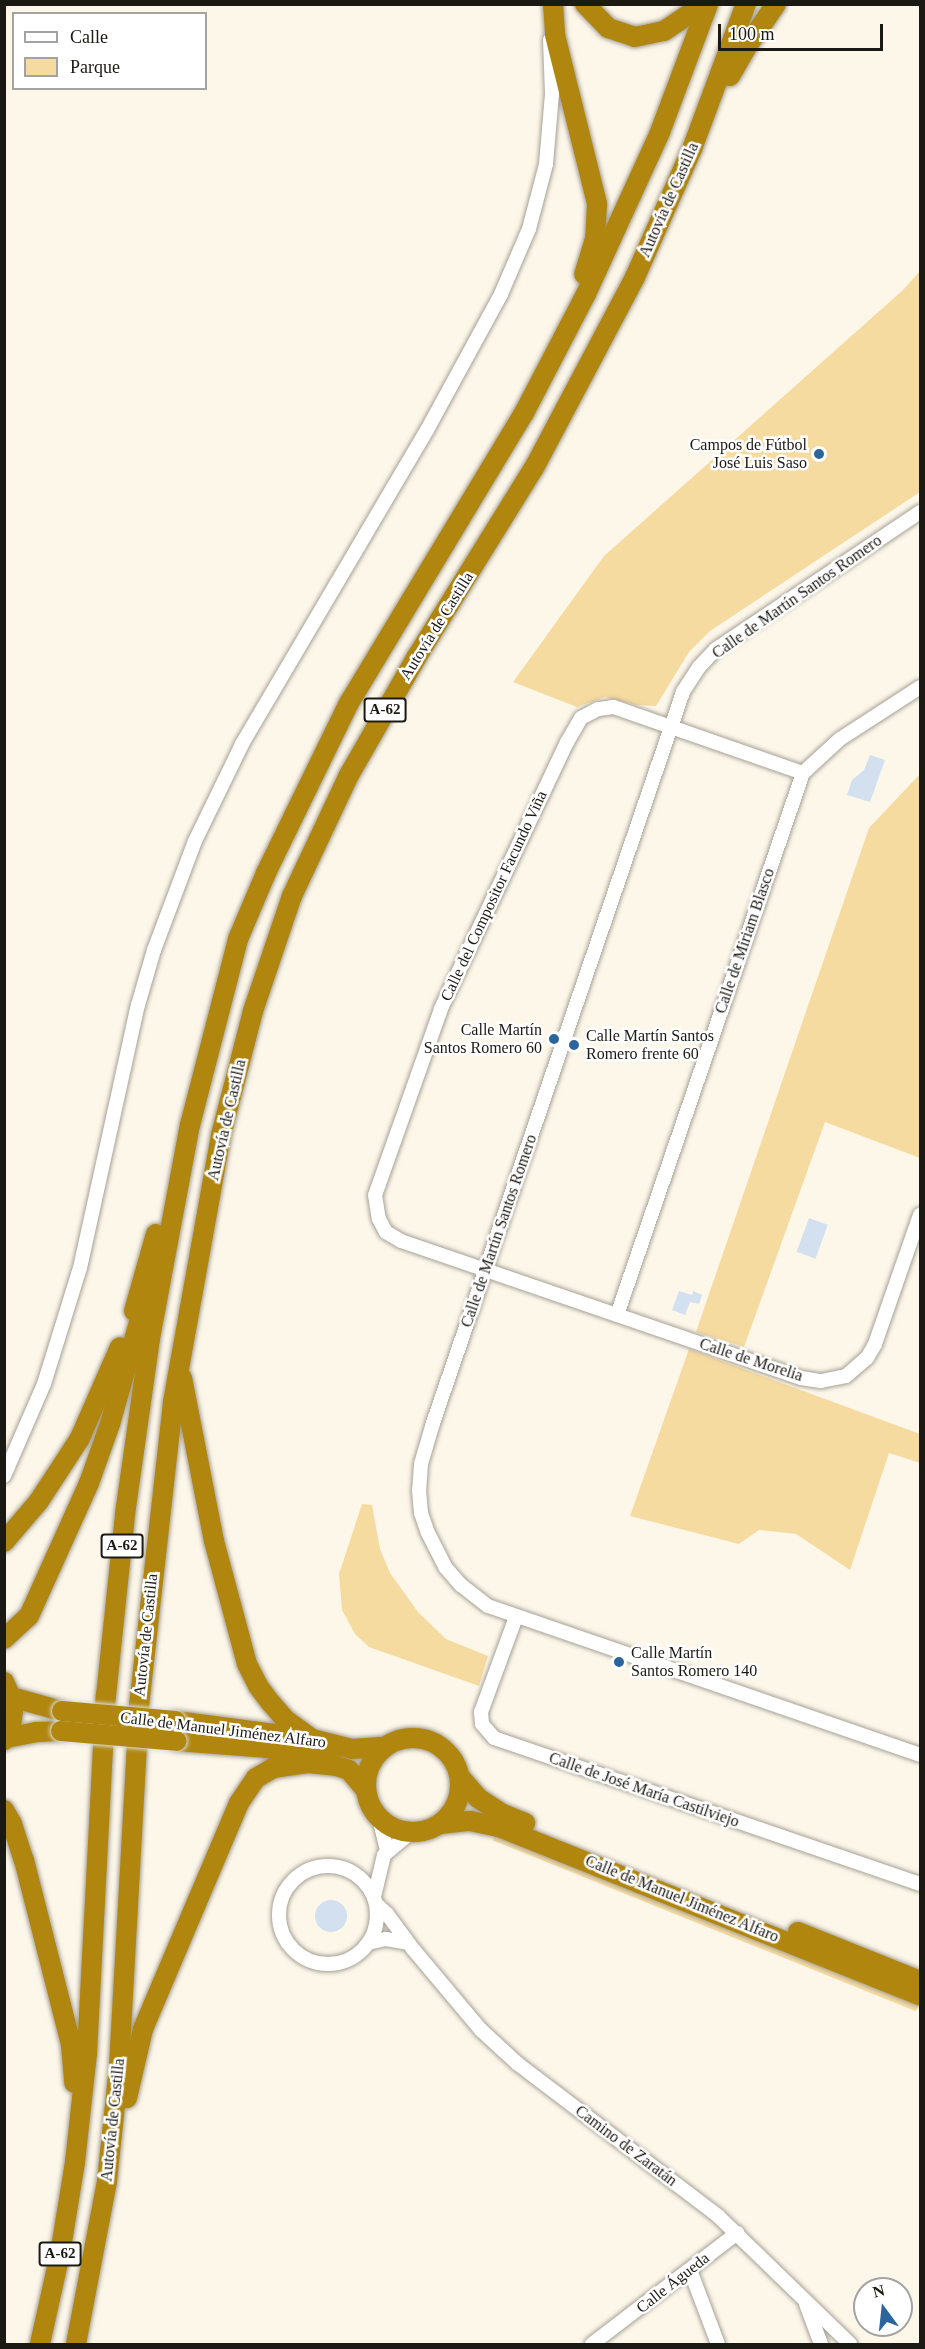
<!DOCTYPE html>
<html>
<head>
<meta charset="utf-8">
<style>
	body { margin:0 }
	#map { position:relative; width:925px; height:2349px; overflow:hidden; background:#fdf7ea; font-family:Georgia,serif }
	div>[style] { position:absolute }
	.green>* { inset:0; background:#f6dba0; transform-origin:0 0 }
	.water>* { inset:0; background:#d2e0ef; transform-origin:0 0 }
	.round { border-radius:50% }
	.roads { filter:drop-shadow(0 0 2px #a6a195) drop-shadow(0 0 2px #a6a195) }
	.minor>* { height:14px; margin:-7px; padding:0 7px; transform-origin:7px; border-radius:7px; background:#fff }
	.minor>.ring { margin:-7px; padding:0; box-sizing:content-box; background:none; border:14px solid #fff; border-radius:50% }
	.highway>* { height:20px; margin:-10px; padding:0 10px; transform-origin:10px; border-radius:10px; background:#b0860e }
	.highway>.ring { margin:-10px; padding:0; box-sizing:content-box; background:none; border:20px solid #b0860e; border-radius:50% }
	.bridges { filter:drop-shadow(0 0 2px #dbdad9) drop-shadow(0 0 2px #dbdad9) }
	.highway-bridge>* { height:20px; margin:-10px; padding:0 10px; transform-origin:10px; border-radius:10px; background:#b0860e }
	.dots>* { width:16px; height:16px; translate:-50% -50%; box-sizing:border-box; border:3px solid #fff; border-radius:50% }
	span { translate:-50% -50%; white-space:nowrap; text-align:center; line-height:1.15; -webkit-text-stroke:5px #fff; paint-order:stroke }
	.shield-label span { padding:2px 4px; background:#fff; border:2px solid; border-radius:4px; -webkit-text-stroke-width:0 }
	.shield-label { font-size:15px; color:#1b1914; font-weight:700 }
	.street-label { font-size:16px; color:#1b1914 }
	.poi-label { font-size:16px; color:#1b1914 }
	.right { translate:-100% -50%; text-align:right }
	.left { translate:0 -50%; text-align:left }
	.frame { position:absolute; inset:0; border:6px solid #1b1914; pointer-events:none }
	.legend { position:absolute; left:12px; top:12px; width:195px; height:78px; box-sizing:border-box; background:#fff; border:2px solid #a4a3a1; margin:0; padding:8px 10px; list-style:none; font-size:18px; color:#1b1914 }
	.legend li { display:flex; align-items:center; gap:12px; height:30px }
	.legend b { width:30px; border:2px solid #a4a3a1 }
	.north { position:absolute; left:853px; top:2277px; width:60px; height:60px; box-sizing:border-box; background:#fff; border:2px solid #a4a3a1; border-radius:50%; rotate:345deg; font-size:16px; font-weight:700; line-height:24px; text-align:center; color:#1b1914 }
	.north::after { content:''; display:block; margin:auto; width:21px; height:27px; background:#2b659c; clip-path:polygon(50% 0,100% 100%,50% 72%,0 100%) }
	.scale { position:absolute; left:718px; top:24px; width:165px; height:27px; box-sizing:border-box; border:3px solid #1b1914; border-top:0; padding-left:8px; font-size:18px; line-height:21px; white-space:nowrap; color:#1b1914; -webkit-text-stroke:4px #fff; paint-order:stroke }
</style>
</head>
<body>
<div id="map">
	<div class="green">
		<div style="clip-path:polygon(920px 271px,920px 492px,710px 631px,689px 652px,656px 706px,636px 705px,605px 697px,577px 707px,513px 682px,604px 556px,903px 290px)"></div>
		<div style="clip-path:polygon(920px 774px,920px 1158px,825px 1122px,744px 1347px,696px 1332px,869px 828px)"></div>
		<div style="clip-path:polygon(689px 1349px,920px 1434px,920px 1463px,889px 1453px,850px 1570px,796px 1534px,759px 1530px,739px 1544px,630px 1516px)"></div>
		<div style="clip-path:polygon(362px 1504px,372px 1505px,380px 1549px,390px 1573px,418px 1612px,446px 1639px,488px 1656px,479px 1686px,369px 1647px,355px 1634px,342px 1610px,339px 1574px)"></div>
		<div style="left:496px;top:1833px;width:456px;height:8px;rotate:22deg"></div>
	</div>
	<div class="water">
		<div style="clip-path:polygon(870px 755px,885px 760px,870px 802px,847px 795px,852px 780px,864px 770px)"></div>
		<div style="left:809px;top:1218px;width:20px;height:36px;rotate:20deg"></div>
		<div style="clip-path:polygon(679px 1291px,692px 1295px,693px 1291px,702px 1295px,699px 1304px,690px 1302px,685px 1315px,672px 1310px)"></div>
		<div class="round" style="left:315px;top:1900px;width:32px;height:32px"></div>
	</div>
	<div class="roads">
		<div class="minor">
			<div style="left:920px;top:512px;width:247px;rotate:146.1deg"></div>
			<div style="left:715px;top:650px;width:23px;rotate:133deg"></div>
			<div style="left:699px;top:667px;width:30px;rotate:123deg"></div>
			<div style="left:683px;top:692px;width:773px;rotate:108.88deg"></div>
			<div style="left:433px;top:1423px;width:43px;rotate:106.3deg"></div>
			<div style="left:421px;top:1464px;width:26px;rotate:94deg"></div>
			<div style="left:419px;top:1490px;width:23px;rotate:85deg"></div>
			<div style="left:421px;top:1513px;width:21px;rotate:71deg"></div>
			<div style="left:428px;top:1533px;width:39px;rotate:63deg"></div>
			<div style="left:446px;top:1568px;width:23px;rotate:49deg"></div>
			<div style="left:461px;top:1585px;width:34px;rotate:38deg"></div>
			<div style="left:488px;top:1606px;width:457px;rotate:19deg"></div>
			<div style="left:803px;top:773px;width:201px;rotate:-160.8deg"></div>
			<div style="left:613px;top:707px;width:15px;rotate:172deg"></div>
			<div style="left:598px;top:709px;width:19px;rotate:152deg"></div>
			<div style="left:581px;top:718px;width:28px;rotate:120deg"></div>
			<div style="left:567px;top:742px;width:295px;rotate:115.3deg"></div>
			<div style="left:441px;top:1009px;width:197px;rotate:109.5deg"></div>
			<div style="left:375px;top:1195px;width:24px;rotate:81deg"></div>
			<div style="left:379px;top:1219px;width:15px;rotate:62deg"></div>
			<div style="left:386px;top:1232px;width:17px;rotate:31deg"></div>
			<div style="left:401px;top:1241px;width:423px;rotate:18.9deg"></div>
			<div style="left:801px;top:1378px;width:20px;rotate:9deg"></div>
			<div style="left:821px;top:1381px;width:25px;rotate:-11deg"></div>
			<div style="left:846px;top:1376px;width:28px;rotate:-41deg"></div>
			<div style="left:867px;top:1358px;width:16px;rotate:-60deg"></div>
			<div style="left:875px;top:1344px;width:137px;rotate:-70.8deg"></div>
			<div style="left:617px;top:1315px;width:573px;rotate:-71.06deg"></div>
			<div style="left:803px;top:773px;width:50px;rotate:-42.6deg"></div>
			<div style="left:840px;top:739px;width:95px;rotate:-33deg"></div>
			<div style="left:4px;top:1476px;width:100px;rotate:-66.5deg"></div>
			<div style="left:44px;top:1384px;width:121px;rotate:-72.8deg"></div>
			<div style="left:80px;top:1268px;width:269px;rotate:-77.6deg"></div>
			<div style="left:138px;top:1005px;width:57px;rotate:-73.8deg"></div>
			<div style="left:154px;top:950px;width:116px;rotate:-69.4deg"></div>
			<div style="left:195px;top:841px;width:108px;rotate:-64.1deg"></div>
			<div style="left:242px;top:744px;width:364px;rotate:-59.5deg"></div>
			<div style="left:427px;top:430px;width:155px;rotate:-61.4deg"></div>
			<div style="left:501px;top:294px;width:71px;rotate:-66.7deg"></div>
			<div style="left:529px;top:229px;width:67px;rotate:-75.3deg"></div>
			<div style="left:546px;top:164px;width:70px;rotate:-85.1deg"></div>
			<div style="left:552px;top:94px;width:54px;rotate:-92.1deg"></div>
			<div style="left:516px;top:1617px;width:101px;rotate:110.2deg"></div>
			<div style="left:481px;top:1712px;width:12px;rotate:85deg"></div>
			<div style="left:482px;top:1724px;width:18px;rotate:49deg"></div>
			<div style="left:494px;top:1738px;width:450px;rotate:18.9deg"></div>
			<div style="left:379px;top:1818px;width:34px;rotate:76deg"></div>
			<div class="ring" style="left:279px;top:1866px;width:84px;height:84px"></div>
			<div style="left:374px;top:1897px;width:43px;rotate:-76.6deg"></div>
			<div style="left:384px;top:1855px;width:35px;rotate:-40deg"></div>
			<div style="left:376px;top:1904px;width:15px;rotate:42deg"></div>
			<div style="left:387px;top:1914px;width:44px;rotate:53.4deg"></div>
			<div style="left:413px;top:1949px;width:106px;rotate:50deg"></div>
			<div style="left:481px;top:2030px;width:50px;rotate:42.6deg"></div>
			<div style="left:518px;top:2064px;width:251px;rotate:37.2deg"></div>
			<div style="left:718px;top:2216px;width:184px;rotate:44.1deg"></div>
			<div style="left:368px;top:1943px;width:18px;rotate:-13deg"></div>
			<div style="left:386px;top:1939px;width:22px;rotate:10deg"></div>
			<div style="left:690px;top:2270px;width:79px;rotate:69.3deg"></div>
			<div style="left:806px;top:2304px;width:43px;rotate:69.4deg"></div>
			<div style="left:592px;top:2344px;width:183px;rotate:-37.4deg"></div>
		</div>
		<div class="highway">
			<div style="left:553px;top:4px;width:31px;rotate:86deg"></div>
			<div style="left:555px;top:35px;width:174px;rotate:76deg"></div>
			<div style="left:597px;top:204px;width:35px;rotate:93deg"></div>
			<div style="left:595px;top:239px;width:37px;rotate:107deg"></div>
			<div style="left:585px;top:4px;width:33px;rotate:46deg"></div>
			<div style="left:608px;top:28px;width:28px;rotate:18deg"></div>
			<div style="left:635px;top:37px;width:30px;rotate:-12deg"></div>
			<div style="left:664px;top:31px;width:32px;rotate:-34deg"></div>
			<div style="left:691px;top:13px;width:10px;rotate:-66deg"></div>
			<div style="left:730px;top:76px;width:39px;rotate:-60deg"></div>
			<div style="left:750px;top:42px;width:46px;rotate:-55.6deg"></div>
			<div style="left:134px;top:1311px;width:80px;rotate:-74.1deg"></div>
			<div style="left:182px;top:1378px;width:166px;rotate:78.9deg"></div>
			<div style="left:214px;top:1541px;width:127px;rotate:75deg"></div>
			<div style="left:247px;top:1664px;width:25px;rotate:63deg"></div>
			<div style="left:258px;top:1686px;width:21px;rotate:53deg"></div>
			<div style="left:271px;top:1703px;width:23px;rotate:49deg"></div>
			<div style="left:286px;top:1720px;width:32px;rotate:36deg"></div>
			<div style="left:4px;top:1542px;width:54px;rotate:-49.5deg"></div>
			<div style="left:39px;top:1501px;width:75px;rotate:-56.9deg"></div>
			<div style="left:80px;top:1438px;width:99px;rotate:-66.3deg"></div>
			<div style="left:4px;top:1639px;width:34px;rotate:-43deg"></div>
			<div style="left:29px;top:1616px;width:146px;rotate:-65.7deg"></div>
			<div style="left:89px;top:1483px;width:63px;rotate:-70.4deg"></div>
			<div style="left:110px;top:1424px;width:128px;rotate:-74.1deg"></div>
			<div style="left:4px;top:1682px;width:17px;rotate:65deg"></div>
			<div style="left:11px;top:1697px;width:14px;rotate:82deg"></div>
			<div style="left:13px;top:1711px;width:14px;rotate:98deg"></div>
			<div style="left:11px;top:1725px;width:17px;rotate:115deg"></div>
			<div style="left:11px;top:1697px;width:53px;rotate:15.4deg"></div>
			<div style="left:176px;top:1721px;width:137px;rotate:7.5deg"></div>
			<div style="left:312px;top:1739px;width:41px;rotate:14deg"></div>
			<div style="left:352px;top:1749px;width:32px;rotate:-4deg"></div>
			<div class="ring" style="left:366px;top:1738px;width:74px;height:74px"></div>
			<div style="left:6px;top:1738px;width:31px;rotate:-11deg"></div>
			<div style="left:36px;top:1732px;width:25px;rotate:-2deg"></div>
			<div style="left:177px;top:1741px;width:91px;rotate:4.4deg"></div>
			<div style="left:268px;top:1748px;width:40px;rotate:12deg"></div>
			<div style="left:307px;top:1756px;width:44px;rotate:18.4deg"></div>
			<div style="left:349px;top:1770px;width:26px;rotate:50deg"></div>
			<div style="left:460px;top:1777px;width:28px;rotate:49deg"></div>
			<div style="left:478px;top:1798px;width:30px;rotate:33deg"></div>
			<div style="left:503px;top:1814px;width:24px;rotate:22deg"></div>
			<div style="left:4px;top:1810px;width:16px;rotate:60deg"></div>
			<div style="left:12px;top:1824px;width:38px;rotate:72deg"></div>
			<div style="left:24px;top:1860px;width:191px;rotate:75.7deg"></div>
			<div style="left:71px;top:2045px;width:38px;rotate:85deg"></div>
			<div style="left:440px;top:1824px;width:30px;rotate:-6deg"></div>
			<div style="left:470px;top:1821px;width:30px;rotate:12deg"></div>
			<div style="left:499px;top:1827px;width:453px;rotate:21.8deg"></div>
			<div style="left:798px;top:1932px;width:131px;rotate:21.9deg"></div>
			<div style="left:127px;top:2098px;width:71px;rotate:-76.9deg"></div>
			<div style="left:143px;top:2029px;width:246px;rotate:-67deg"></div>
			<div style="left:239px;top:1803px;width:30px;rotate:-56deg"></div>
			<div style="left:256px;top:1778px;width:20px;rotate:-30deg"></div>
			<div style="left:273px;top:1768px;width:35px;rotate:-8deg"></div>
			<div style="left:308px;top:1763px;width:30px;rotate:6deg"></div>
			<div style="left:40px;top:2344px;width:92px;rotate:-77.5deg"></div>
			<div style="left:60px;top:2254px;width:93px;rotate:-80.7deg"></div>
			<div style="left:75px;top:2162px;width:110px;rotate:-83.7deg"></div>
			<div style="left:87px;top:2053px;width:358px;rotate:-87deg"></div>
			<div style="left:106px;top:1696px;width:190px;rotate:-84deg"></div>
			<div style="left:126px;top:1507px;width:171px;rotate:-81.9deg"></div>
			<div style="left:150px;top:1338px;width:217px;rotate:-79.4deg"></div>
			<div style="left:190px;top:1125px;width:192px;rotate:-75.5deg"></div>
			<div style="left:238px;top:939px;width:72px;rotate:-67deg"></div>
			<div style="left:266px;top:873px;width:189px;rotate:-64deg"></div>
			<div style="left:349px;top:703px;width:339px;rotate:-58.9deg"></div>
			<div style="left:524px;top:413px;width:134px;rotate:-62.5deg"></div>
			<div style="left:586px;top:294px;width:178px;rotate:-65.4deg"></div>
			<div style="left:660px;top:132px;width:137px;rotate:-69.4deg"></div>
			<div style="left:76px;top:2344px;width:166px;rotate:-79.2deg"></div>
			<div style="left:107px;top:2181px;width:116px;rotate:-84deg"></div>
			<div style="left:119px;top:2066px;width:361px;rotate:-86.8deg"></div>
			<div style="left:139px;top:1706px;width:306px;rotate:-83.6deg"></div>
			<div style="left:173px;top:1402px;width:271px;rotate:-79.8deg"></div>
			<div style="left:221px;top:1135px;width:128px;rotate:-75.5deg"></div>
			<div style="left:253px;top:1011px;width:121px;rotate:-71.3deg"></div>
			<div style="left:292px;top:896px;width:134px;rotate:-64.8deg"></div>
			<div style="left:349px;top:775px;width:135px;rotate:-60.2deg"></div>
			<div style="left:416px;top:658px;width:224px;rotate:-58.2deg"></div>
			<div style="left:534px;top:468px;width:216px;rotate:-62.1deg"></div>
			<div style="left:635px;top:277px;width:140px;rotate:-66deg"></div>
			<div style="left:692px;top:149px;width:155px;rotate:-69.6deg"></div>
		</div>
	</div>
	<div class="bridges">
		<div class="highway-bridge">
			<div style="left:62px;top:1711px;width:114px;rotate:5deg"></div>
			<div style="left:61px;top:1731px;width:116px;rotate:4.9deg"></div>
		</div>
	</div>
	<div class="dots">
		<div style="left:819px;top:454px;background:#2b659c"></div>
		<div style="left:554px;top:1039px;background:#2b659c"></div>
		<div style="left:574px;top:1045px;background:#2b659c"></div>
		<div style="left:619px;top:1662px;background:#2b659c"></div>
	</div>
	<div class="shield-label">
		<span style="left:385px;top:710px">A-62</span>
		<span style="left:122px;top:1546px">A-62</span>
		<span style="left:60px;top:2254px">A-62</span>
	</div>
	<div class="street-label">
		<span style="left:669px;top:200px;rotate:-66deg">Autovía de Castilla</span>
		<span style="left:797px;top:597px;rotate:-35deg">Calle de Martín Santos Romero</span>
		<span style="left:437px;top:626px;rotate:-58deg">Autovía de Castilla</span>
		<span style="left:494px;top:896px;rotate:-65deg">Calle del Compositor Facundo Viña</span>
		<span style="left:745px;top:941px;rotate:-71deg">Calle de Miriam Blasco</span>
		<span style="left:227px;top:1120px;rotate:-77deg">Autovía de Castilla</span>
		<span style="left:499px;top:1231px;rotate:-71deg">Calle de Martín Santos Romero</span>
		<span style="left:751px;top:1360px;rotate:18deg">Calle de Morelia</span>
		<span style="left:146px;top:1635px;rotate:-84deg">Autovía de Castilla</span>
		<span style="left:223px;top:1730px;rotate:7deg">Calle de Manuel Jiménez Alfaro</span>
		<span style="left:644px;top:1790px;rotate:19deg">Calle de José María Castilviejo</span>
		<span style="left:682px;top:1899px;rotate:22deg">Calle de Manuel Jiménez Alfaro</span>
		<span style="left:113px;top:2120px;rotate:-84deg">Autovía de Castilla</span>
		<span style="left:626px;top:2146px;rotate:37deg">Camino de Zaratán</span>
		<span style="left:673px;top:2283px;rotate:-38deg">Calle Águeda</span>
	</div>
	<div class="poi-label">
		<span class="right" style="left:807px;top:454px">Campos de Fútbol<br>José Luis Saso</span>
		<span class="right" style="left:542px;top:1039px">Calle Martín<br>Santos Romero 60</span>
		<span class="left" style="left:586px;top:1045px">Calle Martín Santos<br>Romero frente 60</span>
		<span class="left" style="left:631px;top:1662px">Calle Martín<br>Santos Romero 140</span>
	</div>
	<div class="frame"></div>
	<ul class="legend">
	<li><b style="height:8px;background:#fff"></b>Calle</li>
	<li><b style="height:16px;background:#f6dba0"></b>Parque</li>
	</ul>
	<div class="north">N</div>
	<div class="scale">100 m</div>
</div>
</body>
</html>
